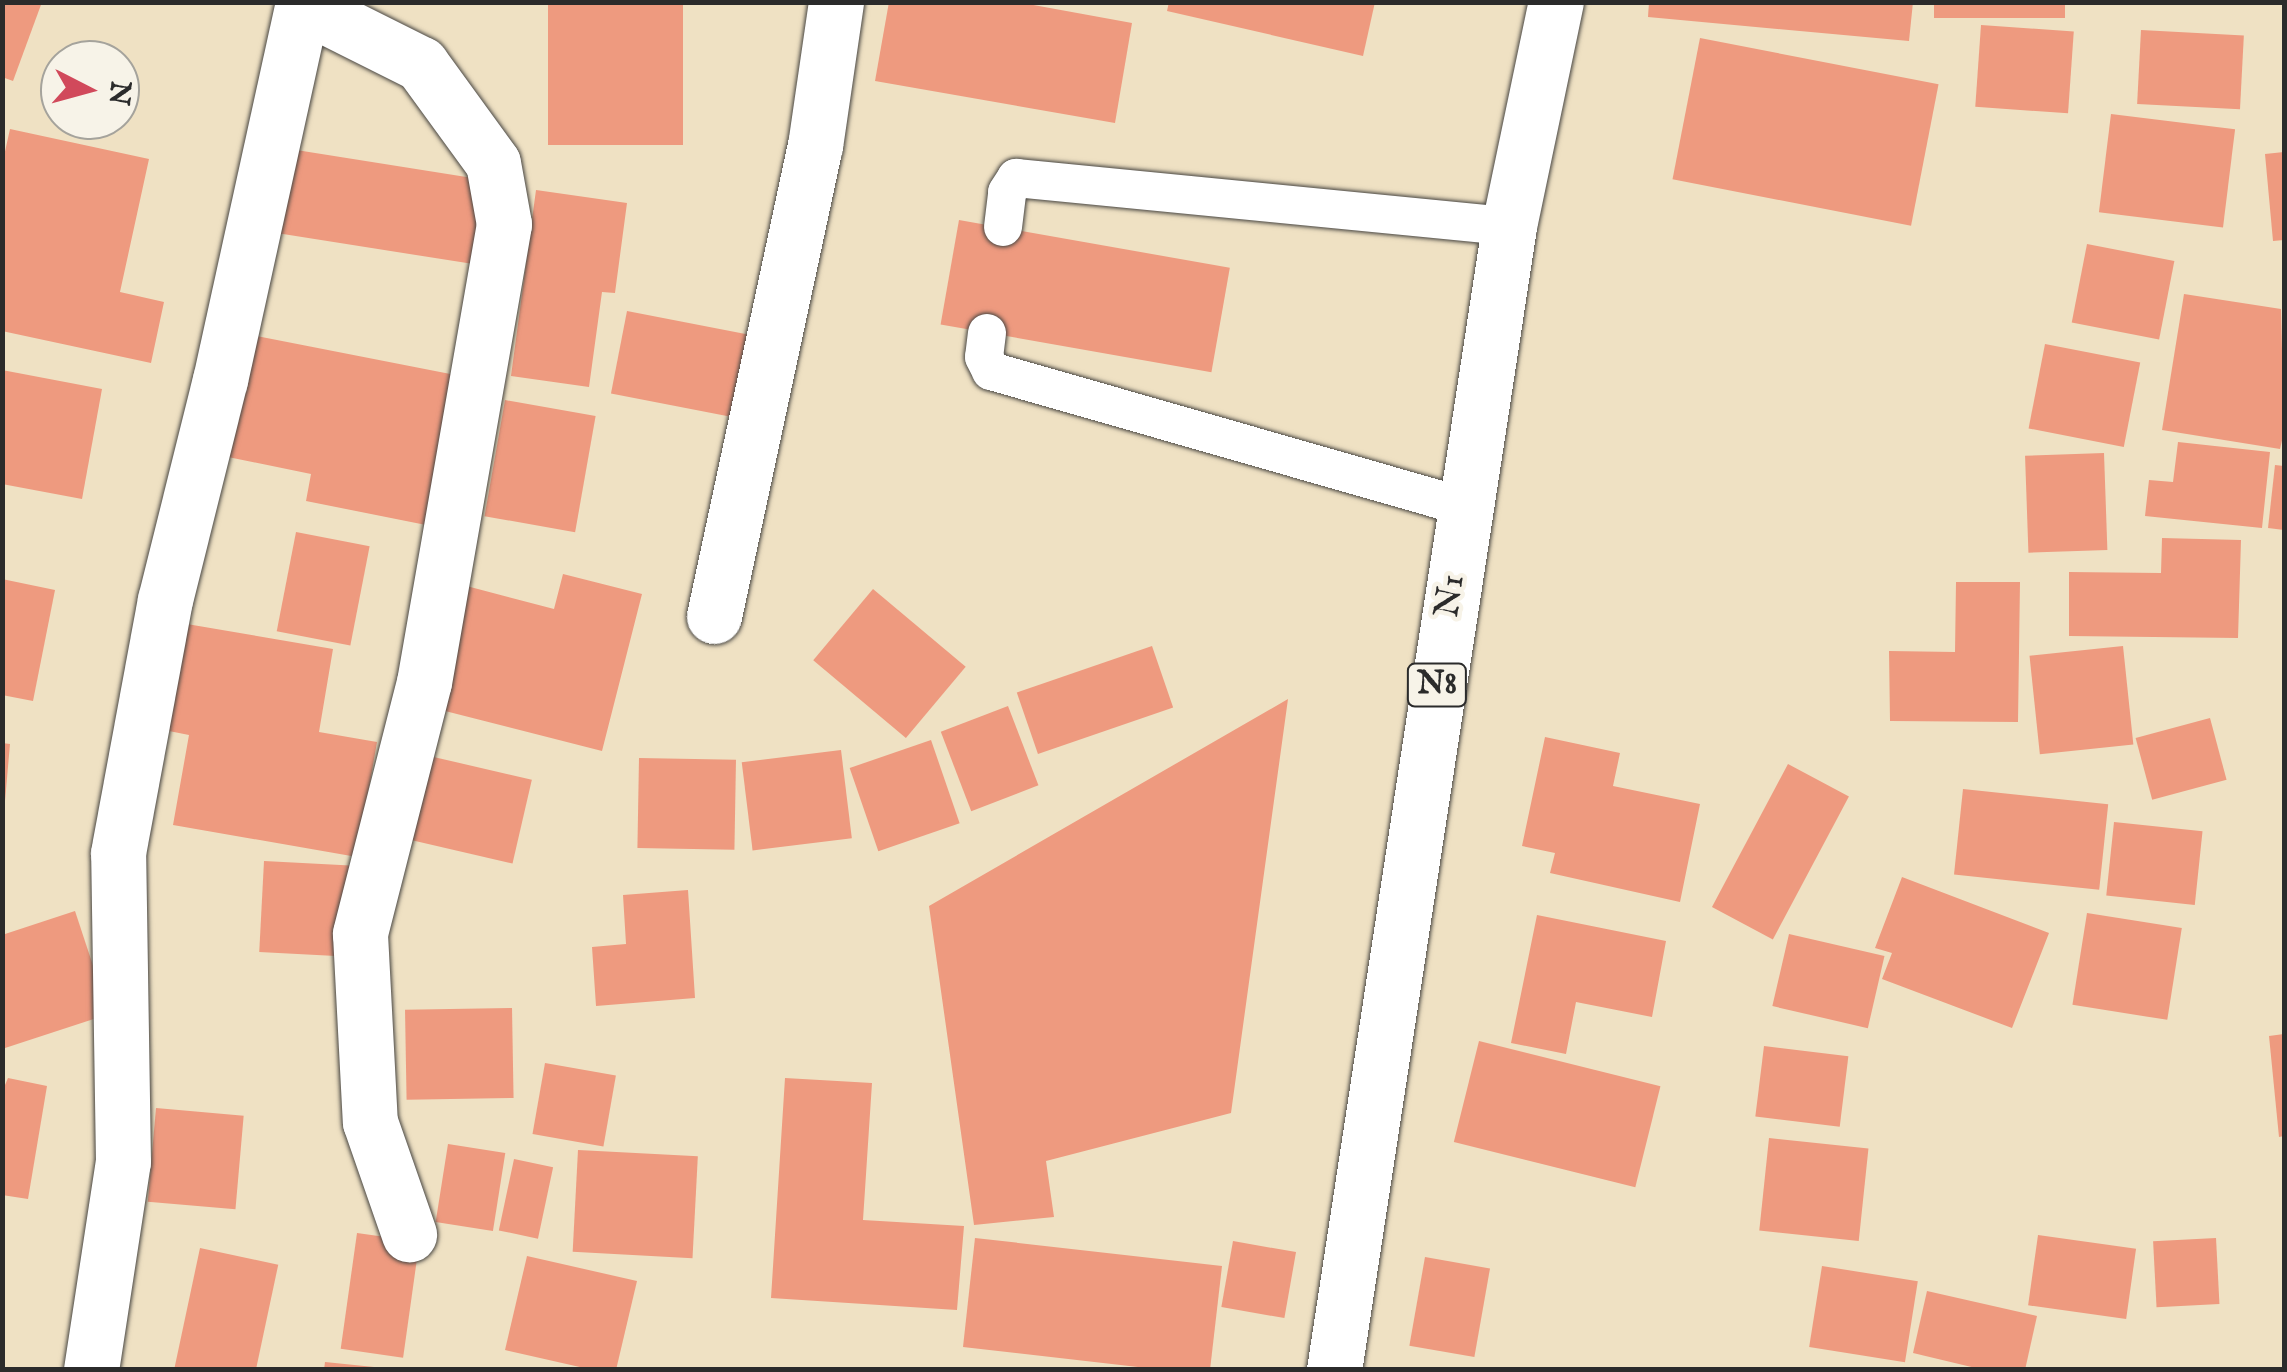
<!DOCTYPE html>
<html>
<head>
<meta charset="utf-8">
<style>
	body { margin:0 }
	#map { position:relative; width:2287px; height:1372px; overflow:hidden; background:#efe1c3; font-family:"IM FELL English",serif }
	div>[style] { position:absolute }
	.building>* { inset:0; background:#ee9a7f; transform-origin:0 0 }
	.roads { filter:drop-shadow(0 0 2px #484642) drop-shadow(0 0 2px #484642) }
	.lane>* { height:38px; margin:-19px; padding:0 19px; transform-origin:19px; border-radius:19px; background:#fff }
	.street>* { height:55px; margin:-27.5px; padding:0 27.5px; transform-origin:27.5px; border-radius:27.5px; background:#fff }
	.highway>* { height:55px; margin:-27.5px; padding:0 27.5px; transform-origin:27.5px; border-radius:27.5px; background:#fff }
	span { translate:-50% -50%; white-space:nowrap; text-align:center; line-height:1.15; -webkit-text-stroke:9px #f7f3e8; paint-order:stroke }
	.shield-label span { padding:2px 8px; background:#f7f3e8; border:2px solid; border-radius:8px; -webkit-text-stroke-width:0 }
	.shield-label { font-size:32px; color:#2b2b2b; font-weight:700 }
	.street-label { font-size:35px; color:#2b2b2b }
	.frame { position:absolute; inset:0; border:5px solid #2b2b2b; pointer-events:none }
	.north { position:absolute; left:40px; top:40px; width:100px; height:100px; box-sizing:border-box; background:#f7f3e8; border:2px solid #a5a39c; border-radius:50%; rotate:96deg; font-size:28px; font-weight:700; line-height:40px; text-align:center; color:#2b2b2b }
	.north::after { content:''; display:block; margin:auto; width:35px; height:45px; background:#d1495b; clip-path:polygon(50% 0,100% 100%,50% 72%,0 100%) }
</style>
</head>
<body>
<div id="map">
	<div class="building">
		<div style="clip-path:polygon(2px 2px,42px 2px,13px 81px,2px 77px)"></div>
		<div style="left:548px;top:2px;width:135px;height:143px"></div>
		<div style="clip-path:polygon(889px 2px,1017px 2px,1132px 23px,1115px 123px,875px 81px)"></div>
		<div style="clip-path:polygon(1169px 2px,1375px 2px,1363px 56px,1167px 11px)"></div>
		<div style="clip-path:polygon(1649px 2px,1913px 2px,1909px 41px,1648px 17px)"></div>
		<div style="left:1934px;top:2px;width:131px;height:16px"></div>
		<div style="left:1981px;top:25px;width:93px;height:82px;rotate:4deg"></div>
		<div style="left:2141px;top:30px;width:103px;height:74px;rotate:3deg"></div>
		<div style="left:1700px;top:38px;width:243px;height:144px;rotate:11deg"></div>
		<div style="left:2111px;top:114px;width:125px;height:99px;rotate:7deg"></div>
		<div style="clip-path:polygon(10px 129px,149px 159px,120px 292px,164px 302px,151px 363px,2px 331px,2px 165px)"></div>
		<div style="left:290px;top:149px;width:220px;height:85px;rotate:9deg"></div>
		<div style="clip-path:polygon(2284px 152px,2284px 240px,2273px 241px,2265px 154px)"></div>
		<div style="clip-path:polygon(536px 190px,627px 203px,615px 293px,602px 292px,589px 387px,511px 376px)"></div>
		<div style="left:959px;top:220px;width:275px;height:106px;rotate:10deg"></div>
		<div style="left:2087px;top:244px;width:89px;height:80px;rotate:11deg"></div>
		<div style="clip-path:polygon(2184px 294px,2281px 309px,2284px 432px,2280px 449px,2162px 430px)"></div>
		<div style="left:627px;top:311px;width:122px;height:84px;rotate:11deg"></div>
		<div style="clip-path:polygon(252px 335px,486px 381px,456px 531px,306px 501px,311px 474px,228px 457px)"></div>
		<div style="left:2045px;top:344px;width:97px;height:86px;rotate:11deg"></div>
		<div style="clip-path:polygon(2px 370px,102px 389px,82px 499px,2px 484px)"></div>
		<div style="left:505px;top:400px;width:92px;height:118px;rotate:10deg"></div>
		<div style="clip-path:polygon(2178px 442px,2270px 452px,2262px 528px,2145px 516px,2149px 480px,2173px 482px)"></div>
		<div style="left:2104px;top:453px;width:97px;height:79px;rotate:88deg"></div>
		<div style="clip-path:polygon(2275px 465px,2284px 466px,2284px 530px,2268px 528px)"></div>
		<div style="left:296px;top:532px;width:75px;height:101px;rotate:11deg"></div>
		<div style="clip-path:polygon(2162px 538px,2241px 540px,2238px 638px,2069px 636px,2069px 572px,2161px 573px)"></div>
		<div style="clip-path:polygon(563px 574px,642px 594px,602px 751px,394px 698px,425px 575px,554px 609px)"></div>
		<div style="clip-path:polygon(2px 579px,55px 590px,33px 701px,2px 695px)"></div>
		<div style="clip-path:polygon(1956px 582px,2020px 582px,2018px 722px,1890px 721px,1889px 651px,1955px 652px)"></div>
		<div style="left:873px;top:589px;width:121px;height:93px;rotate:40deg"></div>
		<div style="clip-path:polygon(181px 623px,333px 649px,319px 732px,377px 742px,357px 857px,173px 825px,189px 735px,164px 730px)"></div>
		<div style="left:1152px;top:646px;width:65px;height:143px;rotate:71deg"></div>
		<div style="left:2123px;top:646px;width:99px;height:94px;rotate:84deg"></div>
		<div style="clip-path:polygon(1288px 699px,1231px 1113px,1046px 1161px,1054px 1217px,974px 1225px,929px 906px)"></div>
		<div style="left:1008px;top:706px;width:85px;height:72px;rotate:69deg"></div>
		<div style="left:2210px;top:718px;width:64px;height:77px;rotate:75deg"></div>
		<div style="clip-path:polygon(1545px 737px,1620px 753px,1613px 786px,1700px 804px,1680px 902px,1550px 873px,1555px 853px,1522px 846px)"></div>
		<div style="left:931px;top:740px;width:88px;height:86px;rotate:71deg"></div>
		<div style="clip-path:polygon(2px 743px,10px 744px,5px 801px,2px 801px)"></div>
		<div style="left:841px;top:750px;width:89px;height:100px;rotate:83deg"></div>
		<div style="left:412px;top:752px;width:123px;height:86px;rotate:13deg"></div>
		<div style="left:639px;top:758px;width:97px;height:90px;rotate:1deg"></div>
		<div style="left:1788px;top:764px;width:69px;height:162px;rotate:28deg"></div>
		<div style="left:1963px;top:789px;width:146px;height:86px;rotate:6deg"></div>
		<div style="left:2114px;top:822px;width:89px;height:74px;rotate:6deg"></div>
		<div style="left:264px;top:861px;width:91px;height:91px;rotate:3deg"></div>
		<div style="clip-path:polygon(1902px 877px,2049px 933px,2012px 1028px,1882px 979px,1892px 953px,1875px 948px)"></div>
		<div style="clip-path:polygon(688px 890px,695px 998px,596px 1006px,592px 947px,626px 944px,623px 895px)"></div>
		<div style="clip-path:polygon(75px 911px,109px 1014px,2px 1049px,2px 935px)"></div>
		<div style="left:2087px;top:913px;width:96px;height:93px;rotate:9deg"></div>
		<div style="clip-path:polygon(1537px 915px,1666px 941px,1652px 1017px,1576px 1002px,1566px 1054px,1511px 1043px)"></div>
		<div style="left:1789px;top:934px;width:98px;height:74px;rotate:13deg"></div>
		<div style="left:512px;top:1008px;width:90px;height:107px;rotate:89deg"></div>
		<div style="clip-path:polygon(2284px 1034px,2284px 1136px,2279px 1137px,2269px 1036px)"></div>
		<div style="left:1479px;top:1041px;width:187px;height:104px;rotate:14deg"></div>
		<div style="left:1764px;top:1046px;width:85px;height:71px;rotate:7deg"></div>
		<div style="left:545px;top:1063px;width:72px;height:72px;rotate:10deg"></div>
		<div style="clip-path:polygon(8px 1078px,47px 1086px,28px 1199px,2px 1195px,2px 1092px)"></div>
		<div style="clip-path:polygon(785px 1078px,872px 1083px,863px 1220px,964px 1226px,957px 1310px,771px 1298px)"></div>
		<div style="left:156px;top:1108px;width:88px;height:94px;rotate:5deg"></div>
		<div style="left:1769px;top:1138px;width:100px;height:93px;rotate:6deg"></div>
		<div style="left:448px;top:1144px;width:58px;height:79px;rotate:9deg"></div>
		<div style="left:578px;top:1150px;width:120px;height:102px;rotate:3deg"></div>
		<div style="left:514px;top:1159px;width:40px;height:73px;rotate:12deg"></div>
		<div style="left:357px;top:1233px;width:63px;height:117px;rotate:8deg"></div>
		<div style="left:2038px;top:1235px;width:99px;height:71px;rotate:8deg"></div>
		<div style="clip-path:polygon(975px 1238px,1222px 1266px,1210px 1370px,1164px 1370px,963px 1347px)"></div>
		<div style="left:2216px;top:1238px;width:66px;height:63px;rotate:87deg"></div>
		<div style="left:1233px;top:1241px;width:64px;height:67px;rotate:10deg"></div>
		<div style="left:200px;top:1248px;width:80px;height:125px;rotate:12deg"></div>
		<div style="clip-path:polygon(527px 1256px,637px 1281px,616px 1370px,593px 1370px,505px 1350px)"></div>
		<div style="left:1425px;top:1257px;width:66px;height:90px;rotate:10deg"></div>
		<div style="left:1822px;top:1266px;width:97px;height:82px;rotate:9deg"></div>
		<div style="clip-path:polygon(1927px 1291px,2037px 1316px,2025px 1370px,1984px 1370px,1913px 1353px)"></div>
		<div style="clip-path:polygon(325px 1362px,374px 1367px,374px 1370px,324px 1370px)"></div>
	</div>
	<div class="roads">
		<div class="lane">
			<div style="left:1003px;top:227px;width:35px;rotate:-83deg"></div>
			<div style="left:1007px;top:192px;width:17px;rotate:-57deg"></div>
			<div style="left:1016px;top:178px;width:495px;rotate:5.6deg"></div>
			<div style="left:987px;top:333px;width:24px;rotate:97deg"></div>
			<div style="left:984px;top:357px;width:16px;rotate:63deg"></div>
			<div style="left:991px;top:371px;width:492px;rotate:16deg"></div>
		</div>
		<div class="street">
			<div style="left:303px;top:5px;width:132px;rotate:26.6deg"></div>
			<div style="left:421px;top:64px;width:122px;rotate:54deg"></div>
			<div style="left:493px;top:163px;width:62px;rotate:79.8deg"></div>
			<div style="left:504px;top:224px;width:465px;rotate:99.9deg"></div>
			<div style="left:424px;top:682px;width:260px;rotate:104.3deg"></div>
			<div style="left:360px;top:934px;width:188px;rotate:87deg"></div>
			<div style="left:370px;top:1122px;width:119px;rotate:70.8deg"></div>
			<div style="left:714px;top:616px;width:481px;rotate:-77.9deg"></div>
			<div style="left:815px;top:146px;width:146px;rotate:-81.7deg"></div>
			<div style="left:91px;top:1370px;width:210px;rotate:-81.3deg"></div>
			<div style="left:123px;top:1162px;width:309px;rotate:-90.9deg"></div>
			<div style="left:118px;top:853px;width:257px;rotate:-79.5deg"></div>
			<div style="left:165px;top:600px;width:227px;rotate:-76deg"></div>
			<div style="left:220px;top:380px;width:387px;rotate:-77.6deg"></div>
		</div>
		<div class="highway">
			<div style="left:1334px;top:1370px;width:1157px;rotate:-81.3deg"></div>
			<div style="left:1509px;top:226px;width:229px;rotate:-78.2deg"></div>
		</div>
	</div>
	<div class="shield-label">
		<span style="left:1437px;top:685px">N8</span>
	</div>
	<div class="street-label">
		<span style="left:1451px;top:596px;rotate:-81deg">N1</span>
	</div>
	<div class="frame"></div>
	<div class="north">N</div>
</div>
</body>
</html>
